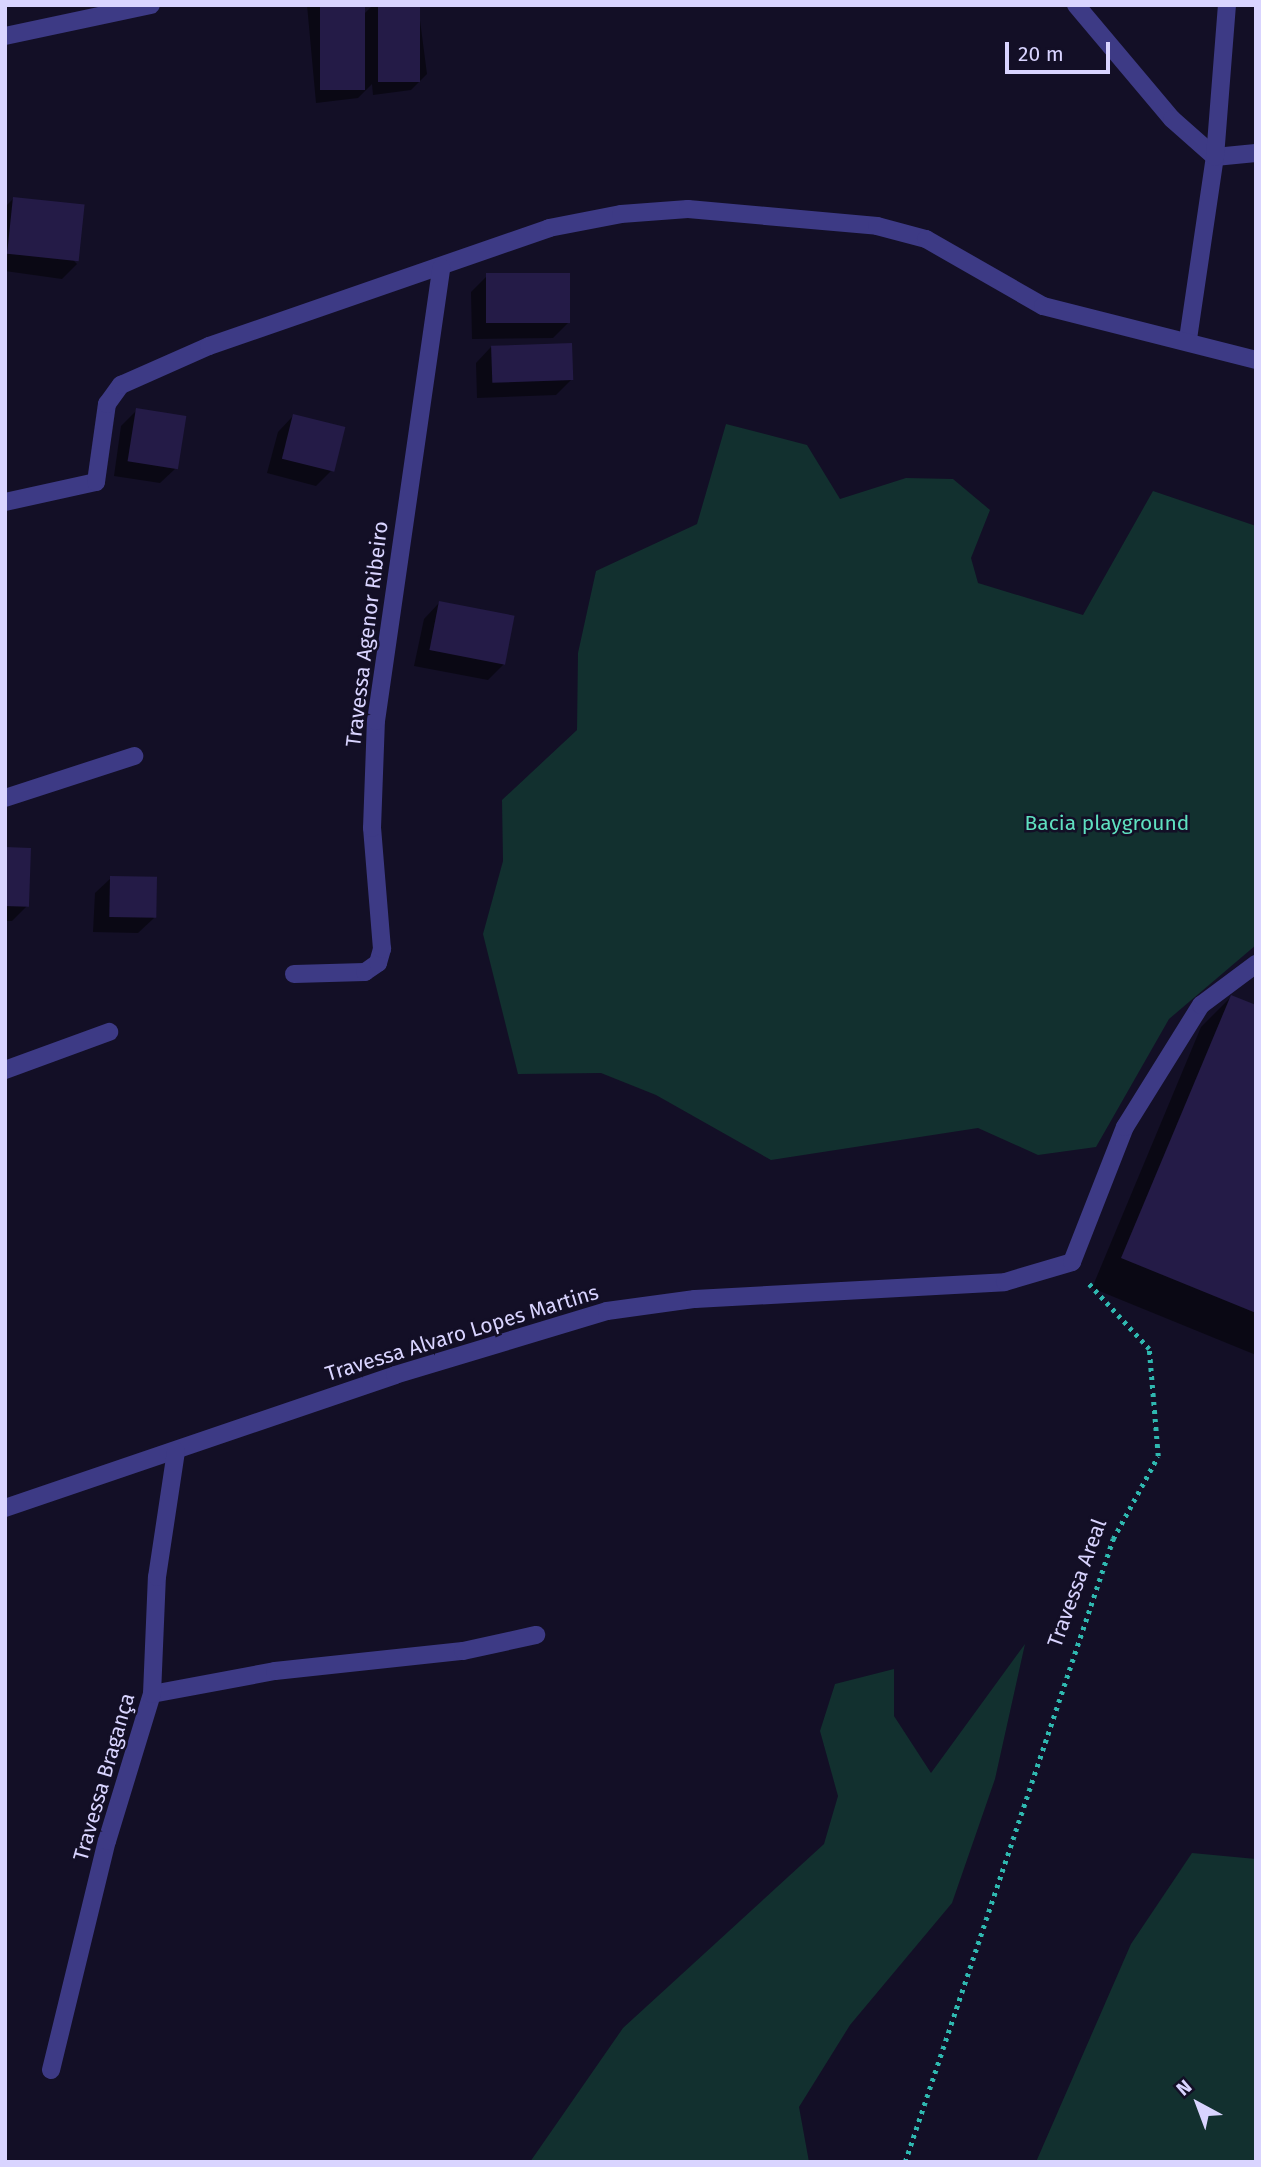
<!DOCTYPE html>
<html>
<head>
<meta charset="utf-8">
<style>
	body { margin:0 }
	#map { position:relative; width:1261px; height:2167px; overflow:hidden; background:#130f26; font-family:"Fira Sans",sans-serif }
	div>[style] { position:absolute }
	.green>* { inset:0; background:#12302f }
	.shadow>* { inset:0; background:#0007 }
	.building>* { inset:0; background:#241b47; transform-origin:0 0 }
	.path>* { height:4.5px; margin-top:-2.25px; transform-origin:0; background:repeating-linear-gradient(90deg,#2fb8b0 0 3.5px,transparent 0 8.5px) }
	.minor>* { height:18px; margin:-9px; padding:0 9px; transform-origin:9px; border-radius:9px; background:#3d3a85 }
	span { translate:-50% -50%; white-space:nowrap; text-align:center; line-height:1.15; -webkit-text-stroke:5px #130f26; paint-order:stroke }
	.street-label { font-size:21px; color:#d9d4ff }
	.park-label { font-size:21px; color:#5fe0c0 }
	.frame { position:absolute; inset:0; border:7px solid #d9d4ff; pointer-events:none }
	.north { position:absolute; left:1163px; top:2069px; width:70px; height:70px; -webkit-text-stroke:5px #130f26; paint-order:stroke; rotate:319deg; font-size:19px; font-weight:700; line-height:28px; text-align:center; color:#d9d4ff }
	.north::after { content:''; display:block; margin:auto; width:24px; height:32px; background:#d9d4ff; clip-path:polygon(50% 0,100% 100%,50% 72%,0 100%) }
	.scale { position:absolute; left:1005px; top:42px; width:105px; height:32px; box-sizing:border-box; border:4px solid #d9d4ff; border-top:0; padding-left:9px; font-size:21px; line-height:24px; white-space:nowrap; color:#d9d4ff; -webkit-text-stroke:5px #130f26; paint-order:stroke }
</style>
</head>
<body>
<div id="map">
	<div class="green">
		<div style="clip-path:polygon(726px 424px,807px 445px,840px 499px,906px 478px,953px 479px,990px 510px,971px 558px,978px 583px,1083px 615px,1153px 491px,1256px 526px,1256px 945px,1169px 1019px,1096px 1147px,1038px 1155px,978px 1128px,771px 1160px,656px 1095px,601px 1073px,518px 1074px,483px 934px,503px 861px,502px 800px,577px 730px,578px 653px,596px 571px,697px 524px)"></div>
		<div style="clip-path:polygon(1025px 1644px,995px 1779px,952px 1903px,850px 2025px,799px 2107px,809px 2162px,530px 2162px,623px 2028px,824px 1844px,838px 1796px,820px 1731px,835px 1684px,894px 1669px,894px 1716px,931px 1773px)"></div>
		<div style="clip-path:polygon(1192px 1853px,1256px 1859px,1256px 2162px,1036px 2162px,1131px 1944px)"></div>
	</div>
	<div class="shadow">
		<div style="clip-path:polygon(307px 5px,363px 5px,364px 14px,373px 5px,418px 5px,427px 74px,411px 90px,373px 95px,372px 84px,358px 98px,316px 103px)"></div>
		<div style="clip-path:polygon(14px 198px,77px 264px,62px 279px,5px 271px,5px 207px)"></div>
		<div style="clip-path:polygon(487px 276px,569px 322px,553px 338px,472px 339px,471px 292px)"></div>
		<div style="clip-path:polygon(491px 347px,572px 379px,556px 395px,477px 398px,476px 363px)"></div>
		<div style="clip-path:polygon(137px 410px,176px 468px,160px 483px,114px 476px,121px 426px)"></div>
		<div style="clip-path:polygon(293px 416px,332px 470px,316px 486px,267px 473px,278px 432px)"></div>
		<div style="clip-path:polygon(439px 603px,504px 664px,488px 680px,414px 666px,424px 619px)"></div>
		<div style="clip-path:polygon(5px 849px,27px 906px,12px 921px,5px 921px)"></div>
		<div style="clip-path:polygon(111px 878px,154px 918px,138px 933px,93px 932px,95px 893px)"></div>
		<div style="clip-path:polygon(1231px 997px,1256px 1007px,1256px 1355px,1092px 1288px,1201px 1027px)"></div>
	</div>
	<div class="building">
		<div style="left:320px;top:5px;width:45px;height:85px"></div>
		<div style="left:378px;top:5px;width:42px;height:77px"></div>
		<div style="left:13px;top:197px;width:72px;height:57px;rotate:6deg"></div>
		<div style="left:570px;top:273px;width:50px;height:84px;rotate:90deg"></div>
		<div style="left:572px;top:343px;width:37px;height:81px;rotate:88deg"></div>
		<div style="left:136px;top:408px;width:51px;height:54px;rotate:9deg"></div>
		<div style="left:293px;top:414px;width:54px;height:46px;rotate:14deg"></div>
		<div style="left:439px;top:601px;width:77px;height:50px;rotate:11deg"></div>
		<div style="left:5px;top:847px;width:26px;height:59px;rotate:2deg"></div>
		<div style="left:110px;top:876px;width:47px;height:41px;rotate:1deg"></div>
		<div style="clip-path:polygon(1231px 995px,1256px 1005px,1256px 1313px,1121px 1258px)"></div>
	</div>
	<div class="path">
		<div style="left:905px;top:2162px;width:657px;rotate:-71.54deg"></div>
		<div style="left:1113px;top:1539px;width:94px;rotate:-61.5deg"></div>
		<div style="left:1158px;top:1456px;width:107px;rotate:-94.8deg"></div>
		<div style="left:1149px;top:1349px;width:91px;rotate:-132.8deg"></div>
	</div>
	<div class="minor">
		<div style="left:1076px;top:5px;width:149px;rotate:49.9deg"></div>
		<div style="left:1172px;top:119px;width:57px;rotate:41.5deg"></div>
		<div style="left:1215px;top:157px;width:41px;rotate:-5.6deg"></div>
		<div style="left:5px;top:36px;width:149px;rotate:-12deg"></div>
		<div style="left:1188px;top:339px;width:184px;rotate:-81.6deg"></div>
		<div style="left:1215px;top:157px;width:152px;rotate:-85.5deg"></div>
		<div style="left:5px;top:502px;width:93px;rotate:-12.4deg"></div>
		<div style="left:96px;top:482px;width:79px;rotate:-82deg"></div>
		<div style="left:107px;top:404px;width:24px;rotate:-54deg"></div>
		<div style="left:121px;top:385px;width:96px;rotate:-23.9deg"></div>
		<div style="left:209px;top:346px;width:360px;rotate:-19.1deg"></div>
		<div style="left:549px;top:228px;width:73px;rotate:-11deg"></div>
		<div style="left:621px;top:214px;width:67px;rotate:-4.3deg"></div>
		<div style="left:688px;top:209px;width:190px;rotate:5.1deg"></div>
		<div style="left:877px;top:226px;width:51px;rotate:14.9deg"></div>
		<div style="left:926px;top:239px;width:135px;rotate:29.8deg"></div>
		<div style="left:1043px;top:306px;width:220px;rotate:14.2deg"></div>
		<div style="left:5px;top:798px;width:136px;rotate:-18deg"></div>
		<div style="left:294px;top:974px;width:71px;rotate:-1.6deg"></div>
		<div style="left:365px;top:972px;width:16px;rotate:-35deg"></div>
		<div style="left:378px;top:963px;width:15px;rotate:-74deg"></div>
		<div style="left:382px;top:949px;width:121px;rotate:-94.7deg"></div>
		<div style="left:372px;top:828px;width:107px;rotate:-87.9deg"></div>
		<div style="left:376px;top:721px;width:458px;rotate:-81.8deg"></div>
		<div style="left:5px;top:1070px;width:111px;rotate:-20.1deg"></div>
		<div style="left:5px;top:1508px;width:412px;rotate:-18.8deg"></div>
		<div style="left:395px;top:1375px;width:221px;rotate:-16.8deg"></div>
		<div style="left:607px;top:1311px;width:89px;rotate:-7.8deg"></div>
		<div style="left:695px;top:1299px;width:310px;rotate:-3.1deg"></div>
		<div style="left:1005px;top:1282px;width:70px;rotate:-16.6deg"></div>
		<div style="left:1072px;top:1262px;width:145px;rotate:-68.6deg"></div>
		<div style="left:1125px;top:1127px;width:144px;rotate:-58.1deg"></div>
		<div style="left:1201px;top:1005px;width:69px;rotate:-36.7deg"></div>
		<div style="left:152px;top:1694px;width:125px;rotate:-10.6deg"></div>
		<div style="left:275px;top:1671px;width:189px;rotate:-6.1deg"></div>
		<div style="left:463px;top:1651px;width:75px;rotate:-12.4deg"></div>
		<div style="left:51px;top:2070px;width:236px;rotate:-76.3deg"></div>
		<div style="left:107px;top:1841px;width:154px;rotate:-73deg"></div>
		<div style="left:152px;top:1694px;width:117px;rotate:-87.6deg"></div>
		<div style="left:157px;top:1577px;width:127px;rotate:-81.4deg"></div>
	</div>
	<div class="street-label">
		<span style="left:367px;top:634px;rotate:-83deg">Travessa Agenor Ribeiro</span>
		<span style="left:462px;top:1333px;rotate:-17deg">Travessa Alvaro Lopes Martins</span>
		<span style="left:1077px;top:1583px;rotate:-70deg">Travessa Areal</span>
		<span style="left:104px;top:1777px;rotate:-74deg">Travessa Bragança</span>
	</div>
	<div class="park-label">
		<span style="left:1107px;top:823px">Bacia playground</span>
	</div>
	<div class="frame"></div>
	<div class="north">N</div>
	<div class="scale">20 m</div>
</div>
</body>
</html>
